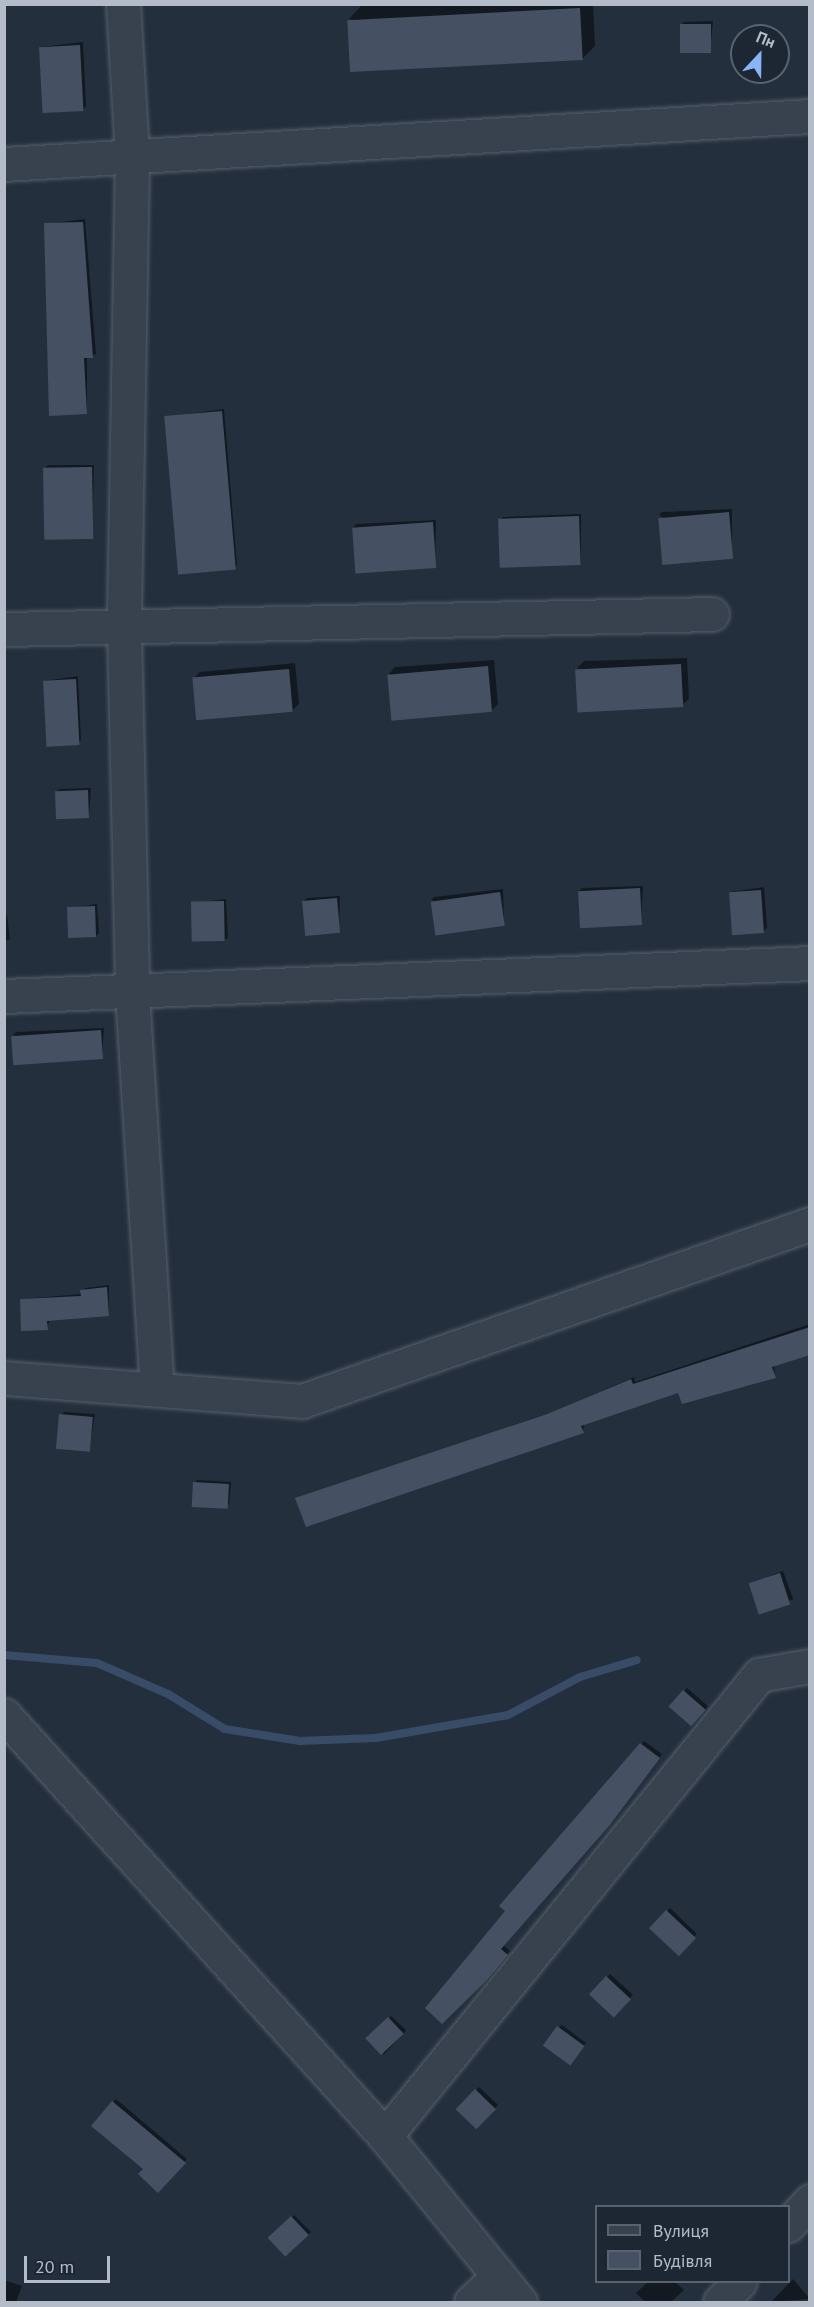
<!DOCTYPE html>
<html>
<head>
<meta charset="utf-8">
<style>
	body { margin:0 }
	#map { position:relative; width:814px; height:2307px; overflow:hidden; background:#242f3e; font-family:"PT Sans",sans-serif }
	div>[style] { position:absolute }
	.shadow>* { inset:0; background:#0007; transform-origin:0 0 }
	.stream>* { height:8px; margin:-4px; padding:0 4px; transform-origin:4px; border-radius:4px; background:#394c67 }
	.building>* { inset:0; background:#455162; transform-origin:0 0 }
	.roads { filter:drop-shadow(0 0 2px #565f6c) drop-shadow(0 0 2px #565f6c) }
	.minor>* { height:33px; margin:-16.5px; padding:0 16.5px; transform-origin:16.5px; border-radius:16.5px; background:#38414e }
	span { translate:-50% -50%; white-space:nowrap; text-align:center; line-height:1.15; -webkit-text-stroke:6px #1d2633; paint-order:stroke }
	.frame { position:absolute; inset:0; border:6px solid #b4bcc9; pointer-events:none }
	.legend { position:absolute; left:595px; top:2205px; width:195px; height:78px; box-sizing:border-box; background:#1d2633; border:2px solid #59626f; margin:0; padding:8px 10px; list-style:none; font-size:18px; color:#b4bcc9 }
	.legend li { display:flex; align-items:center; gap:12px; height:30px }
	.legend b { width:30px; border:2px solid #59626f }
	.north { position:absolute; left:730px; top:24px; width:60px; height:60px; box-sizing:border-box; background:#1d2633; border:2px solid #59626f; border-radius:50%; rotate:22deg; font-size:16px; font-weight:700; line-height:24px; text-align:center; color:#b4bcc9 }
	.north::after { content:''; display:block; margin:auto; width:21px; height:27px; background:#8ab4f8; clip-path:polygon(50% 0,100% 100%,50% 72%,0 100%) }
	.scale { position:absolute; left:24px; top:2256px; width:86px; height:27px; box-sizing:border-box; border:3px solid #b4bcc9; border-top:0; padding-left:8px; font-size:18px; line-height:21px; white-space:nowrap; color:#b4bcc9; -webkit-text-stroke:4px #1d2633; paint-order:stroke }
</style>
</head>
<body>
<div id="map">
	<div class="shadow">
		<div style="clip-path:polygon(593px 4px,595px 46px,582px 59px,349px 19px,361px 6px)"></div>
		<div style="clip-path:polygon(713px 21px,710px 52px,681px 25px,684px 22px)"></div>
		<div style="clip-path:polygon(83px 42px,86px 106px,83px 109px,40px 47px)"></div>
		<div style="clip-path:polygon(85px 219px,96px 354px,87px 357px,87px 413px,46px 224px)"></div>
		<div style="clip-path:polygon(810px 224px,810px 275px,808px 226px)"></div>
		<div style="clip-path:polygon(224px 409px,237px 565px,234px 568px,166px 417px)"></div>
		<div style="clip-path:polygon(48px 465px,94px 465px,92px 538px,45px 468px)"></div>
		<div style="clip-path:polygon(732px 509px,732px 558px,659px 515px,662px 512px)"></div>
		<div style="clip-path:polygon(581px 514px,581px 564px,500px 520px,503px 517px)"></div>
		<div style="clip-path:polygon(436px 520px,435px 567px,353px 527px,356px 524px)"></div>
		<div style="clip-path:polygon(687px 658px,689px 699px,682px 705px,577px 668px,584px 661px)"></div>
		<div style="clip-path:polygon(494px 660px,498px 704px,491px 711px,389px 674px,395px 667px)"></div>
		<div style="clip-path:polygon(295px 663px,299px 704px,292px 711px,193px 679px,200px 672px)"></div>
		<div style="clip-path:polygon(78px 676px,81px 740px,78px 743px,44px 681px)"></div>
		<div style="clip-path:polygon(91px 788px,89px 816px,56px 792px,60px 789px)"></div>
		<div style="clip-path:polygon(643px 886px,641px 923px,579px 891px,582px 888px)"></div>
		<div style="clip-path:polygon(764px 887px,767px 928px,764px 931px,730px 892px)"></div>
		<div style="clip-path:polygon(503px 889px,504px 925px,431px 900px,434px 897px)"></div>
		<div style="clip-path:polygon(340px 896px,339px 932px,304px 901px,307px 898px)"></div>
		<div style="clip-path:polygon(226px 899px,228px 937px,225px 940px,193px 903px)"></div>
		<div style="clip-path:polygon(97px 904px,99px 933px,96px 936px,69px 908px)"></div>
		<div style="clip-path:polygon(7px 915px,10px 939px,4px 942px,4px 916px)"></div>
		<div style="clip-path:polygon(104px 1028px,102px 1058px,13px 1035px,16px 1032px)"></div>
		<div style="clip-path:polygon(109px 1285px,109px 1315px,50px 1320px,47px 1328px,21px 1299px,82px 1294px,85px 1288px)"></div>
		<div style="clip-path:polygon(810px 1324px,810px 1355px,774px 1365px,775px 1377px,745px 1387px,743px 1382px,679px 1391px,584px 1424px,583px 1431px,297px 1498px,552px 1412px,634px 1377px,635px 1382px)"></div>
		<div style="clip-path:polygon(64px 1412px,95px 1414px,89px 1450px,61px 1415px)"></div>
		<div style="clip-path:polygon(197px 1480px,231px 1482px,229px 1504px,194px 1483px)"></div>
		<div style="left:783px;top:1571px;width:30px;height:34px;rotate:70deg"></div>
		<div style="left:687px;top:1688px;width:28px;height:25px;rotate:41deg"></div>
		<div style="clip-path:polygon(644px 1741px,662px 1754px,611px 1822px,503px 1945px,510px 1951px,489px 1976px,507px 1911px,501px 1906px)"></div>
		<div style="left:670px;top:1908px;width:37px;height:28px;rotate:44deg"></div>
		<div style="left:610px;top:1974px;width:31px;height:28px;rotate:42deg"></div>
		<div style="left:391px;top:2016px;width:21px;height:33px;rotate:43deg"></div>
		<div style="clip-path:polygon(562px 2025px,586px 2043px,573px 2060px,559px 2027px)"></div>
		<div style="left:479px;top:2087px;width:26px;height:31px;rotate:43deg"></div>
		<div style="clip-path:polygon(116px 2099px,187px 2159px,157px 2191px,145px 2169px,93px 2126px)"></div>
		<div style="left:294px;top:2215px;width:24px;height:33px;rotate:45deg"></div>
		<div style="clip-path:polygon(793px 2279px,810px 2299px,771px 2302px,790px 2282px)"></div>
		<div style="clip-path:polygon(4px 2280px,22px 2286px,16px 2302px,4px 2302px)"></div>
		<div style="clip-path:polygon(648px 2282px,675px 2282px,684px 2290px,671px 2302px,645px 2302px,636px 2293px)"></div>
	</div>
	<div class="stream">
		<div style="left:4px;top:1655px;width:93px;rotate:4.9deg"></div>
		<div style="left:97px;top:1663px;width:77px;rotate:23.6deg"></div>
		<div style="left:168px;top:1694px;width:67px;rotate:31.6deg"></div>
		<div style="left:225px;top:1729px;width:76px;rotate:9.1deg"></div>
		<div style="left:300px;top:1741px;width:76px;rotate:-2.3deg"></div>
		<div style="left:376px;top:1738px;width:134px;rotate:-9.9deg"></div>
		<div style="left:508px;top:1715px;width:81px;rotate:-27.8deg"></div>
		<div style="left:580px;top:1677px;width:59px;rotate:-16.6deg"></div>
	</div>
	<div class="building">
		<div style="left:580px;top:8px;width:52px;height:233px;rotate:87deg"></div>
		<div style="left:680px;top:24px;width:31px;height:29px"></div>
		<div style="left:80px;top:45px;width:66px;height:41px;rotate:87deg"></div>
		<div style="clip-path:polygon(83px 222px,93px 358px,84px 358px,87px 414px,49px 416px,44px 223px)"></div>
		<div style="left:222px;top:411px;width:159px;height:58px;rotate:85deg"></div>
		<div style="left:92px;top:467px;width:72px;height:49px;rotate:89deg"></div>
		<div style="left:729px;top:512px;width:47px;height:71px;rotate:85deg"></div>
		<div style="left:579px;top:516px;width:49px;height:81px;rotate:88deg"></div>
		<div style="left:433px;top:522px;width:46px;height:81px;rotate:86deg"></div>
		<div style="left:681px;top:664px;width:43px;height:106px;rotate:87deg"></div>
		<div style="left:488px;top:666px;width:46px;height:101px;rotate:85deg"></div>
		<div style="left:289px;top:669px;width:43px;height:97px;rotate:85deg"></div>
		<div style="left:76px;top:679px;width:66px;height:33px;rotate:87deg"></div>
		<div style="left:88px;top:790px;width:28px;height:33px;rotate:88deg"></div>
		<div style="left:640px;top:888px;width:37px;height:62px;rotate:87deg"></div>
		<div style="left:761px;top:890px;width:43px;height:32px;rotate:86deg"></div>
		<div style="left:500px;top:892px;width:34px;height:70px;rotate:82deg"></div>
		<div style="left:337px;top:898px;width:35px;height:35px;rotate:85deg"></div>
		<div style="left:224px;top:901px;width:40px;height:33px;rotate:89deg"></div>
		<div style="left:95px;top:906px;width:31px;height:28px;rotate:88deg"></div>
		<div style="left:101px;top:1030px;width:29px;height:90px;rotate:86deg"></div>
		<div style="clip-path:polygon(107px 1287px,109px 1316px,47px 1321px,48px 1330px,21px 1331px,20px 1299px,81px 1296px,80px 1290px)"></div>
		<div style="clip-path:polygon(810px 1327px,810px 1355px,772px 1367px,776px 1378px,682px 1404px,678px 1393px,581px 1426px,584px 1433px,306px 1527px,295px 1498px,547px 1414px,631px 1379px,633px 1384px)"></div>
		<div style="left:59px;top:1414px;width:34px;height:35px;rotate:5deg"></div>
		<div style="left:193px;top:1482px;width:36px;height:25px;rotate:3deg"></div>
		<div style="left:780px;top:1573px;width:33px;height:33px;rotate:72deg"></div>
		<div style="left:683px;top:1690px;width:30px;height:22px;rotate:41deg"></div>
		<div style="clip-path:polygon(640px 1743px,660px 1758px,609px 1826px,501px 1949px,508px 1955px,486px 1981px,442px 2024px,425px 2008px,505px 1911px,499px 1906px)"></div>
		<div style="left:666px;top:1910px;width:41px;height:25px;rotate:43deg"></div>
		<div style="left:606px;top:1976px;width:34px;height:25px;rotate:43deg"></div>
		<div style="left:388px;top:2017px;width:23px;height:31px;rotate:47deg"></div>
		<div style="left:557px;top:2026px;width:34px;height:24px;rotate:36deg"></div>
		<div style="left:475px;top:2089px;width:29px;height:28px;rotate:44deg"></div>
		<div style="clip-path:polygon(112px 2101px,186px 2163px,158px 2193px,138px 2174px,143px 2169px,91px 2126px)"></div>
		<div style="left:291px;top:2216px;width:26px;height:32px;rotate:47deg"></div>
	</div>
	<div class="roads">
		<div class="minor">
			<div style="left:123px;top:4px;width:153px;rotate:86.6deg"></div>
			<div style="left:132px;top:157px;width:471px;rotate:91deg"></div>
			<div style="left:124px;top:628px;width:365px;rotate:88.7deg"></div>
			<div style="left:132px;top:993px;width:396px;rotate:86.4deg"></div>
			<div style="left:4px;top:164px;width:807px;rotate:-3.41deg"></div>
			<div style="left:4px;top:629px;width:708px;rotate:-1.21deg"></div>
			<div style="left:4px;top:996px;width:807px;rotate:-2.34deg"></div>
			<div style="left:4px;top:1378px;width:299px;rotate:4.4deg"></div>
			<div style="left:302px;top:1401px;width:538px;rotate:-19.21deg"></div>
			<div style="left:4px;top:1715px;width:568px;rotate:47.86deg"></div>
			<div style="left:385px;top:2136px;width:214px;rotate:50.9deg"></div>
			<div style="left:385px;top:2136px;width:594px;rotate:-50.95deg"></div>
			<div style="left:759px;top:1675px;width:52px;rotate:-10deg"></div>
			<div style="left:788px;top:2225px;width:33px;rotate:-47deg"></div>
			<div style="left:471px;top:2302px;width:38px;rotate:-43deg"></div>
			<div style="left:720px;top:2302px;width:28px;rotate:-46deg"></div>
		</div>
	</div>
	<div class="frame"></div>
	<ul class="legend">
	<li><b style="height:8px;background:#38414e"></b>Вулиця</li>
	<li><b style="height:16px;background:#455162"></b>Будівля</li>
	</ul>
	<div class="north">Пн</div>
	<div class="scale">20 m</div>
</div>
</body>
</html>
